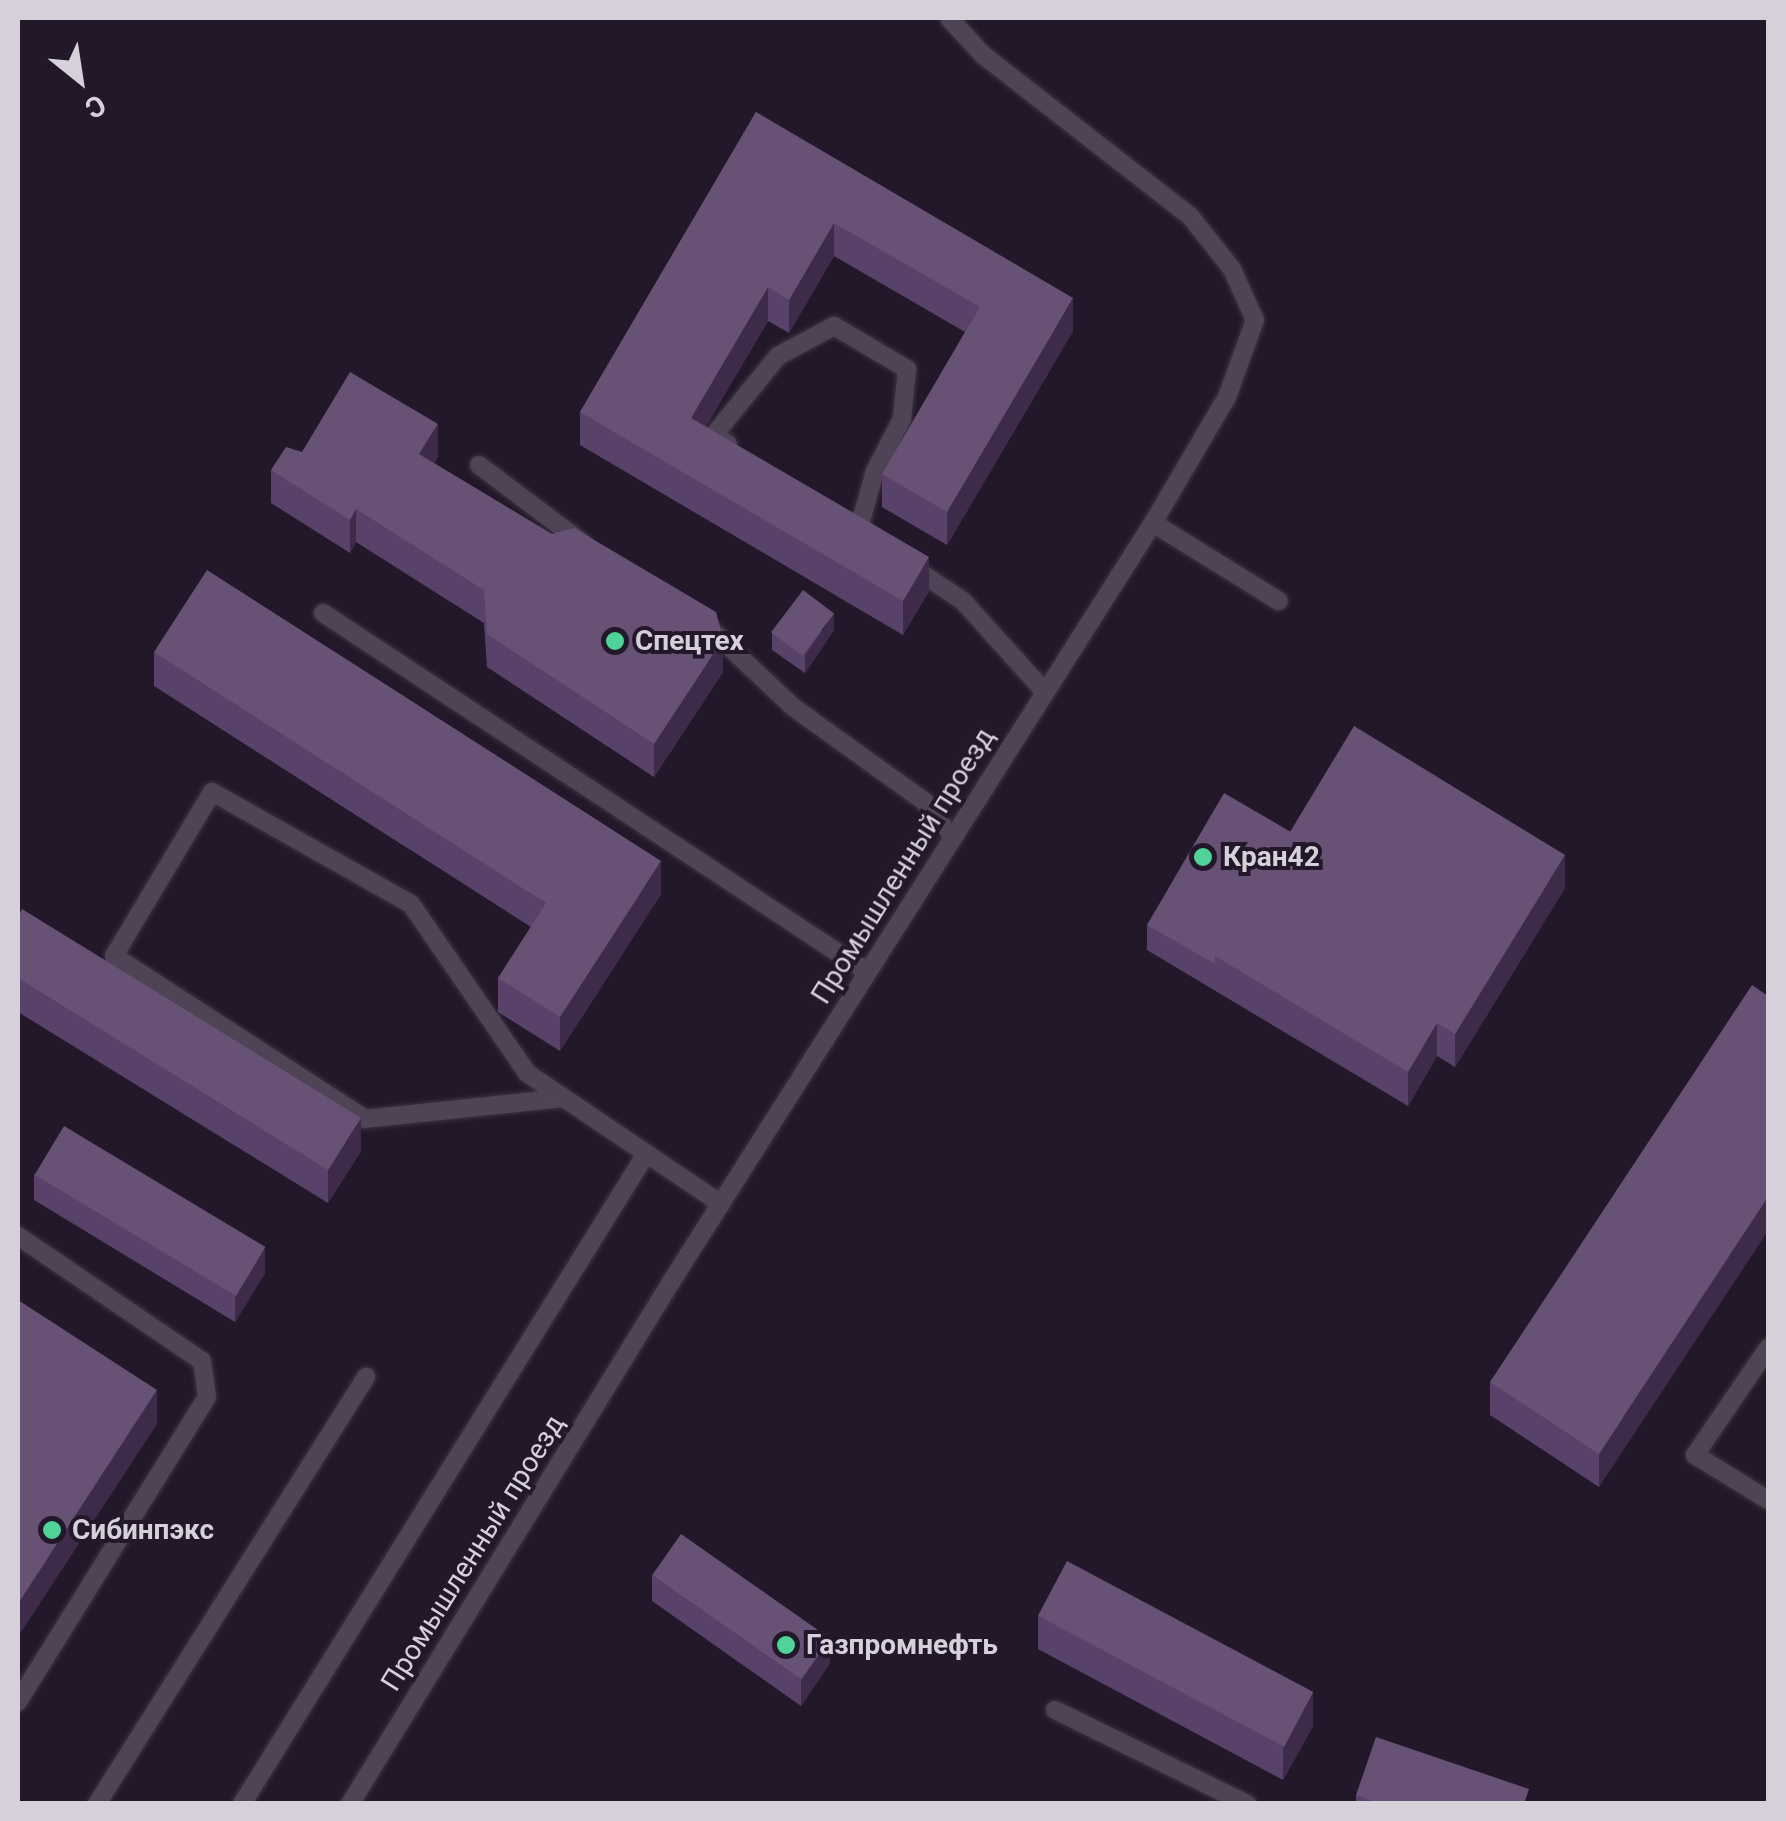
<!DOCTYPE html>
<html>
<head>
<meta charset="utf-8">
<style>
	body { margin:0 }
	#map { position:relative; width:1786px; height:1821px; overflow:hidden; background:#231829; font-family:Roboto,sans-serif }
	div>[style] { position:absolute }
	.roads { filter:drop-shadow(0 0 2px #3c3542) drop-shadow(0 0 2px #3c3542) }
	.service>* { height:18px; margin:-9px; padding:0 9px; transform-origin:9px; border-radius:9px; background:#4f4356 }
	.wall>* { inset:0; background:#594269 }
	.shaded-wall>* { inset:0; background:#3e2b4a }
	.building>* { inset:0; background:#675175; transform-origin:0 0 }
	.dots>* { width:28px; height:28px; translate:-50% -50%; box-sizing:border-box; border:5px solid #231829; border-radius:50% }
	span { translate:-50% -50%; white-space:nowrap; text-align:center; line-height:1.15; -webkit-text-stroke:8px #231829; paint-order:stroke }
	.poi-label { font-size:28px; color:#d6d0db; font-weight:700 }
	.left { translate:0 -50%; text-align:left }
	.street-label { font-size:28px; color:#d6d0db }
	.frame { position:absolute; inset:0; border:20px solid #d6d0db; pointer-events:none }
	.north { position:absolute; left:30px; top:30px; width:100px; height:100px; -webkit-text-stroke:8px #231829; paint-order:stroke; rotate:150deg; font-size:28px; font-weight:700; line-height:40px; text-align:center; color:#d6d0db }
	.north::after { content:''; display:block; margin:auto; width:35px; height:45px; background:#d6d0db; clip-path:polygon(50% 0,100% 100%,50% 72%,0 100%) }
</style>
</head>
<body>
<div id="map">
	<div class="roads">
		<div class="service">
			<div style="left:728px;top:444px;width:17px;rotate:-147deg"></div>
			<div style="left:714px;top:435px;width:102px;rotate:-51deg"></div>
			<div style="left:778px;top:356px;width:64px;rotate:-28.2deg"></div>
			<div style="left:834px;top:326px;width:85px;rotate:30.5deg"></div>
			<div style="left:907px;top:369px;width:50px;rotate:95.7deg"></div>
			<div style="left:902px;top:419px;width:59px;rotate:117.4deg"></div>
			<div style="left:875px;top:471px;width:63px;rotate:105.6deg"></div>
			<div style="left:479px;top:465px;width:131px;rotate:37deg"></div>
			<div style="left:1153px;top:523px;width:148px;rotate:31.8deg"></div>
			<div style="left:912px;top:567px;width:61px;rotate:33.7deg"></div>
			<div style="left:963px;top:601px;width:122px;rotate:48deg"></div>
			<div style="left:323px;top:613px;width:652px;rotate:33.42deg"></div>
			<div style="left:705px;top:624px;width:121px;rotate:43.3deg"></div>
			<div style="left:793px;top:707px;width:163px;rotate:35.7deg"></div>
			<div style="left:925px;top:802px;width:46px;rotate:53.9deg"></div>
			<div style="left:564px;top:1098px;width:200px;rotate:174deg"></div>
			<div style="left:365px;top:1119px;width:299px;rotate:-147deg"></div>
			<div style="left:114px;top:956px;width:191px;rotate:-59.1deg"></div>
			<div style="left:212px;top:792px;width:228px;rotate:29.4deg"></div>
			<div style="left:411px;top:904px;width:205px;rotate:55.5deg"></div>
			<div style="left:527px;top:1073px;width:234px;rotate:34deg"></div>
			<div style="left:18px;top:1236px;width:222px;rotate:34.2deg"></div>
			<div style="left:202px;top:1361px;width:36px;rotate:82deg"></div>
			<div style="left:207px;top:1397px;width:359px;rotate:121.8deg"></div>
			<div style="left:1768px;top:1348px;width:130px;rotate:124.3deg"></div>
			<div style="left:1695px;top:1455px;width:86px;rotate:31.7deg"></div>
			<div style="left:1055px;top:1710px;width:214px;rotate:26.1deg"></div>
			<div style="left:97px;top:1804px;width:505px;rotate:-57.79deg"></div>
			<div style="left:242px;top:1804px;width:765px;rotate:-58.14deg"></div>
			<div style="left:350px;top:1804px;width:616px;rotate:-58.4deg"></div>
			<div style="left:673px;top:1279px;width:896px;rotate:-57.59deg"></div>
			<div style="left:1153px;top:523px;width:146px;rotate:-59.6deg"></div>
			<div style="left:1227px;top:397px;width:82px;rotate:-70deg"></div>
			<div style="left:1255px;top:320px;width:56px;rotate:-114.3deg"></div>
			<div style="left:1232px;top:269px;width:68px;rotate:-128.4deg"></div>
			<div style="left:1190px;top:216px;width:262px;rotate:-142.1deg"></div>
			<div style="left:983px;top:55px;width:50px;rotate:-132.6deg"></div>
		</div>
	</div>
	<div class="wall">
		<div style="clip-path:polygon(756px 112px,1073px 331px,947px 545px,882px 507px,882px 474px,965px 332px,834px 256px,789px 333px,768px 321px,706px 426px,929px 591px,903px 635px,580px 445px,580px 412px)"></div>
		<div style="clip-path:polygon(302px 452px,438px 457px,434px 463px,723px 672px,654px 777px,487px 667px,484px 623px,356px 542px,350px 553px,271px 503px,271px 470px)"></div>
		<div style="clip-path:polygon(834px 630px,805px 673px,772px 650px,772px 633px)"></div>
		<div style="clip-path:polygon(154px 652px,661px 894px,560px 1051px,498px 1012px,498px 978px,531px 927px,154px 686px)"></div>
		<div style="clip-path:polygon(1291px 832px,1565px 888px,1455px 1067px,1437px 1056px,1408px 1106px,1147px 950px,1147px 925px)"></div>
		<div style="clip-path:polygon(18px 916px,361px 1151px,328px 1203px,18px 1012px)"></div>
		<div style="clip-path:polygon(1768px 996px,1599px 1487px,1490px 1415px,1490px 1382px)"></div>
		<div style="clip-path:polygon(34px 1174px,265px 1273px,235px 1322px,34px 1200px)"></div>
		<div style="clip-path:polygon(652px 1575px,830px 1663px,801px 1706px,652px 1601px)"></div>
		<div style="clip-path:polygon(1038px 1616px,1313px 1726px,1283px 1780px,1038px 1649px)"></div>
		<div style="clip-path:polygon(1356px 1795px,1529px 1804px,1356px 1804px)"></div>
	</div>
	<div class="shaded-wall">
		<div style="clip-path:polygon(834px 223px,834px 256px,789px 333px,789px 300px)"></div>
		<div style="clip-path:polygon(768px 287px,768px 321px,691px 451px,691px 418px)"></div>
		<div style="clip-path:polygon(1073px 298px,1073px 331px,947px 545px,947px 512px)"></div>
		<div style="clip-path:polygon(438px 424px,438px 457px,419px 488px,419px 454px)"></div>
		<div style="clip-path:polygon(356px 509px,356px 542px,350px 553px,350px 520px)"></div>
		<div style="clip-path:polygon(929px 557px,929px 591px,903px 635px,903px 601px)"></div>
		<div style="clip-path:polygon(834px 613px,834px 630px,805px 673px,805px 655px)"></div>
		<div style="clip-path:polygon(723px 639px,723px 672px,654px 777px,654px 744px)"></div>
		<div style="clip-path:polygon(1565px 855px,1565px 888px,1455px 1067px,1455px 1034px)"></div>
		<div style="clip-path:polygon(661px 861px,661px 894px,560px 1051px,560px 1017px)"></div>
		<div style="clip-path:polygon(1437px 1023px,1437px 1056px,1408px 1106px,1408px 1072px)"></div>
		<div style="clip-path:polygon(361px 1118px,361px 1151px,328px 1203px,328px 1170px)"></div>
		<div style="clip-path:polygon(1768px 1197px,1768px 1231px,1599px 1487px,1599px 1454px)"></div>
		<div style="clip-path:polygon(265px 1248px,265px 1273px,235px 1322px,235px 1297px)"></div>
		<div style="clip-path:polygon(157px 1390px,157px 1424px,18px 1637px,18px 1604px)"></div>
		<div style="clip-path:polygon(830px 1638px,830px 1663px,801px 1706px,801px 1680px)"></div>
		<div style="clip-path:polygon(1313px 1693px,1313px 1726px,1283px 1780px,1283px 1747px)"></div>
	</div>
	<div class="building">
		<div style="clip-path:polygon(756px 112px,1073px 298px,947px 512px,882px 474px,980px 307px,834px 223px,789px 300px,768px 287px,691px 418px,929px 557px,903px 601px,580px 412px)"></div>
		<div style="clip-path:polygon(350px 372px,438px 424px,419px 454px,552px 534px,574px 528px,716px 612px,723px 639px,654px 744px,487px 634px,484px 590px,356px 509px,350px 520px,271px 470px,286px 447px,302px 452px)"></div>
		<div style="clip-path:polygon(207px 570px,661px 861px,560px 1017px,498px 978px,546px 903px,154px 652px)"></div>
		<div style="left:803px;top:590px;width:39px;height:53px;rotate:37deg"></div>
		<div style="clip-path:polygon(1354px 726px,1565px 855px,1455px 1034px,1437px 1023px,1408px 1072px,1215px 956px)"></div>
		<div style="clip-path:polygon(1224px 793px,1291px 832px,1215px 956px,1215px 964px,1147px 925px)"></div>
		<div style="clip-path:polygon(22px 909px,361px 1118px,328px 1170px,18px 978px,18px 916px)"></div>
		<div style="clip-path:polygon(1752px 985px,1768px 996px,1768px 1197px,1599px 1454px,1490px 1382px)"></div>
		<div style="left:64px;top:1126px;width:235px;height:57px;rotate:31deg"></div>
		<div style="clip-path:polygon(18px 1300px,157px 1390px,18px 1604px)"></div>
		<div style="left:681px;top:1534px;width:182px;height:50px;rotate:35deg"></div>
		<div style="left:1067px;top:1561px;width:279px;height:62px;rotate:28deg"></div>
		<div style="clip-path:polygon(1376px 1737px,1529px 1789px,1524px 1804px,1380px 1804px,1356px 1795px)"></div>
	</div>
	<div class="dots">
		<div style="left:615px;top:641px;background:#50d398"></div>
		<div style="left:1203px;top:857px;background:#50d398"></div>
		<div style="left:52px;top:1530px;background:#50d398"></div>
		<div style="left:786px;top:1645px;background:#50d398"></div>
	</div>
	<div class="poi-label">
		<span class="left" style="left:635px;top:641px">Спецтех</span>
		<span class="left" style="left:1223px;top:857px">Кран42</span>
		<span class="left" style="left:72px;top:1530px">Сибинпэкс</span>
		<span class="left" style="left:806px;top:1645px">Газпромнефть</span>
	</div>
	<div class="street-label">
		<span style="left:903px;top:866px;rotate:-58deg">Промышленный проезд</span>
		<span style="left:473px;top:1553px;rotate:-58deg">Промышленный проезд</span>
	</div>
	<div class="frame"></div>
	<div class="north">С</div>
</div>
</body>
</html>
